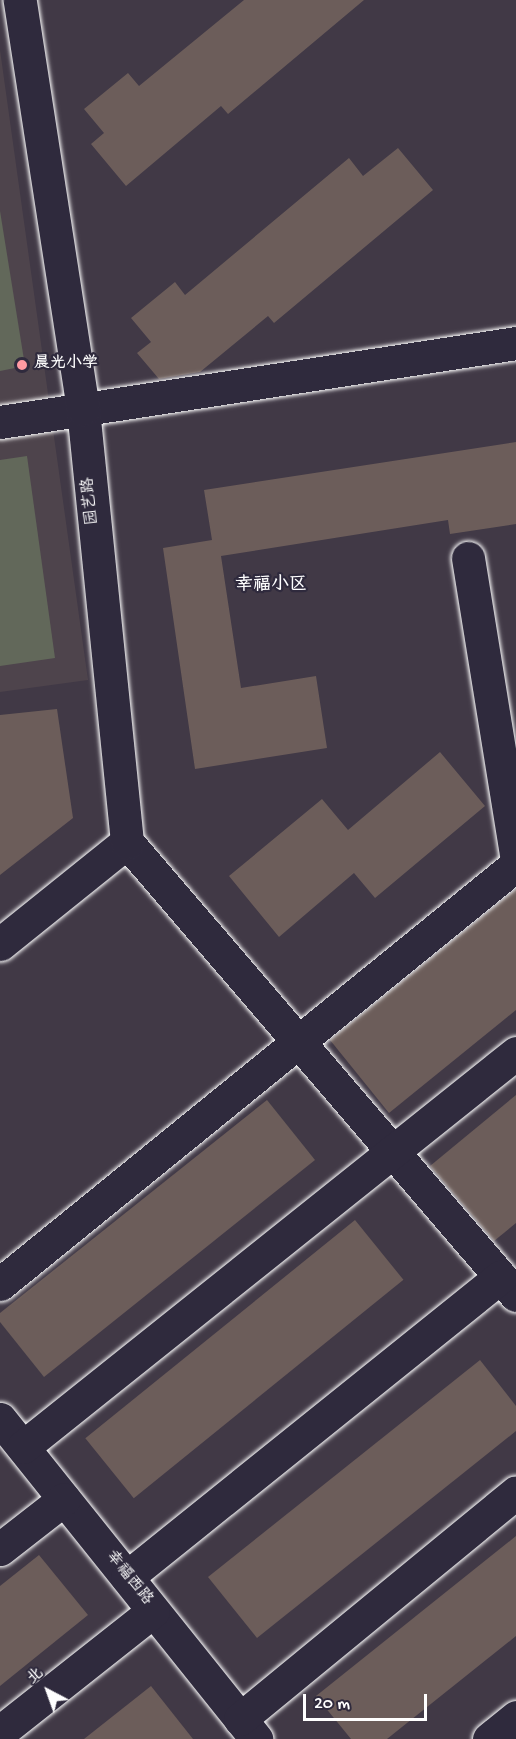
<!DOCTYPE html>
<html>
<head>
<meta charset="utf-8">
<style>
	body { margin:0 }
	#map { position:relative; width:516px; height:1739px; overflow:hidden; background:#413946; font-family:"Gochi Hand","LXGW WenKai TC",sans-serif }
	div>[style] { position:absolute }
	.built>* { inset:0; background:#4e444c }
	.green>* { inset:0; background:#62685a }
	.building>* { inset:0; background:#6c5d5a; transform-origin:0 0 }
	.roads { filter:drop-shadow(0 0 2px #fff) drop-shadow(0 0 2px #fff) }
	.minor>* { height:33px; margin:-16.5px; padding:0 16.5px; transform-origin:16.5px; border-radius:16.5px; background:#2f2a3d }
	.dots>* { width:16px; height:16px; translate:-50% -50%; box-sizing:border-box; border:3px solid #2f2a3d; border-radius:50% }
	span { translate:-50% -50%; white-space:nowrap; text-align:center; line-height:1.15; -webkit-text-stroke:4.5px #2f2a3d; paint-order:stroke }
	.poi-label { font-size:16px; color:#fff; font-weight:700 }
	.left { translate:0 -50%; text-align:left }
	.street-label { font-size:16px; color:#fff }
	.neighbourhood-label { font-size:18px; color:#fff; font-weight:700 }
	.north { position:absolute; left:18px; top:1661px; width:60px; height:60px; -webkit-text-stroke:4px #2f2a3d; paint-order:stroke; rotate:319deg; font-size:16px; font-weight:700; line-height:24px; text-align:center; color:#fff }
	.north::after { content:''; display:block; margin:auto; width:21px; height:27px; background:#fff; clip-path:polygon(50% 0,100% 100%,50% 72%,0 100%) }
	.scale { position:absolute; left:303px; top:1694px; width:124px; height:27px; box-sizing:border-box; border:3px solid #fff; border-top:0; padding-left:8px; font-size:18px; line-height:21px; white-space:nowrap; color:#fff; -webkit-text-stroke:4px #2f2a3d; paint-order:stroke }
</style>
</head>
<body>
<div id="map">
	<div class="built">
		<div style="clip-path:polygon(0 50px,88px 680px,0 692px)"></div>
	</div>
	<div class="green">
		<div style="clip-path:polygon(0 211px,25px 366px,0 371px)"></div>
		<div style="clip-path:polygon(27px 456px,55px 658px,0 666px,0 460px)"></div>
	</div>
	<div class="building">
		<div style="clip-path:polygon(244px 0,364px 0,228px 114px,221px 106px,126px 186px,91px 144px,104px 133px,84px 109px,128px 73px,139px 86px)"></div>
		<div style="clip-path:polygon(398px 148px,433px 190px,274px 323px,268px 316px,200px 372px,159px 379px,137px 353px,151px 342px,131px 318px,175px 282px,185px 295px,349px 158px,363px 176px)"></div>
		<div style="clip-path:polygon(516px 442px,516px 524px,450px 534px,448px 520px,221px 556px,241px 688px,316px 676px,327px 748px,195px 769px,163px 548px,212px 540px,204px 490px)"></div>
		<div style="clip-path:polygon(57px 709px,73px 818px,0 875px,0 715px)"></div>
		<div style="clip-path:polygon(440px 752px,485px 806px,375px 898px,354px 873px,279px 937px,229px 876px,322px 799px,348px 830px)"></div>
		<div style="clip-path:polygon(516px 889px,516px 1010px,389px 1113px,330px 1040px)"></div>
		<div style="clip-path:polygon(516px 1095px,516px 1223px,494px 1241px,430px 1166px)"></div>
		<div style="clip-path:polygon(267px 1100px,315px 1160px,44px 1377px,0 1322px,0 1313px)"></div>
		<div style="left:355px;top:1220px;width:77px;height:347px;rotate:51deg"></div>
		<div style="clip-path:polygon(480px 1360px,516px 1406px,516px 1431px,257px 1638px,208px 1577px)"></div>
		<div style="clip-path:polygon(516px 1536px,516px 1636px,387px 1739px,351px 1739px,316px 1696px)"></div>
		<div style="clip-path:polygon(39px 1555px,88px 1615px,0 1686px,0 1586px)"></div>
		<div style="clip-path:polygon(151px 1686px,193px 1739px,84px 1739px)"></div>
	</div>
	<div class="roads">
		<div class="minor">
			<div style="left:0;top:422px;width:522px;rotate:-8.7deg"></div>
			<div style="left:468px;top:558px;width:302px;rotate:80.8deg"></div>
			<div style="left:127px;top:842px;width:597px;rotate:49.35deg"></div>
			<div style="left:0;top:944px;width:163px;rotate:-38.8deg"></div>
			<div style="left:127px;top:842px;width:435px;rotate:-95.8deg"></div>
			<div style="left:83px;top:409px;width:414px;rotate:-98.8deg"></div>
			<div style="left:0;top:1284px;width:665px;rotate:-39.08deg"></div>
			<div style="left:0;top:1419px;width:410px;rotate:51.3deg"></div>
			<div style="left:23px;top:1447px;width:631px;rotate:-38.63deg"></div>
			<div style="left:0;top:1549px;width:81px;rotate:-38deg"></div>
			<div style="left:127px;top:1577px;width:479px;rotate:-38.8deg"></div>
			<div style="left:240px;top:1719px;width:357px;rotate:-39.4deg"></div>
			<div style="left:0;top:1732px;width:195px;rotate:-38.3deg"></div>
			<div style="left:489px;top:1739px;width:35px;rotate:-39deg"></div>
		</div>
	</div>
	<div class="dots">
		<div style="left:22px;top:365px;background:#ff9aa2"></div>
	</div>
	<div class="poi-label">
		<span class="left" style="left:34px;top:365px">晨光小学</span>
	</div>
	<div class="street-label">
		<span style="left:92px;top:501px;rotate:-96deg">园艺路</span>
		<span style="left:128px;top:1579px;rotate:51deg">幸福西路</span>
	</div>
	<div class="neighbourhood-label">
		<span style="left:271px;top:586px">幸福小区</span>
	</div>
	<div class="north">北</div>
	<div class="scale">20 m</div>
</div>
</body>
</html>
